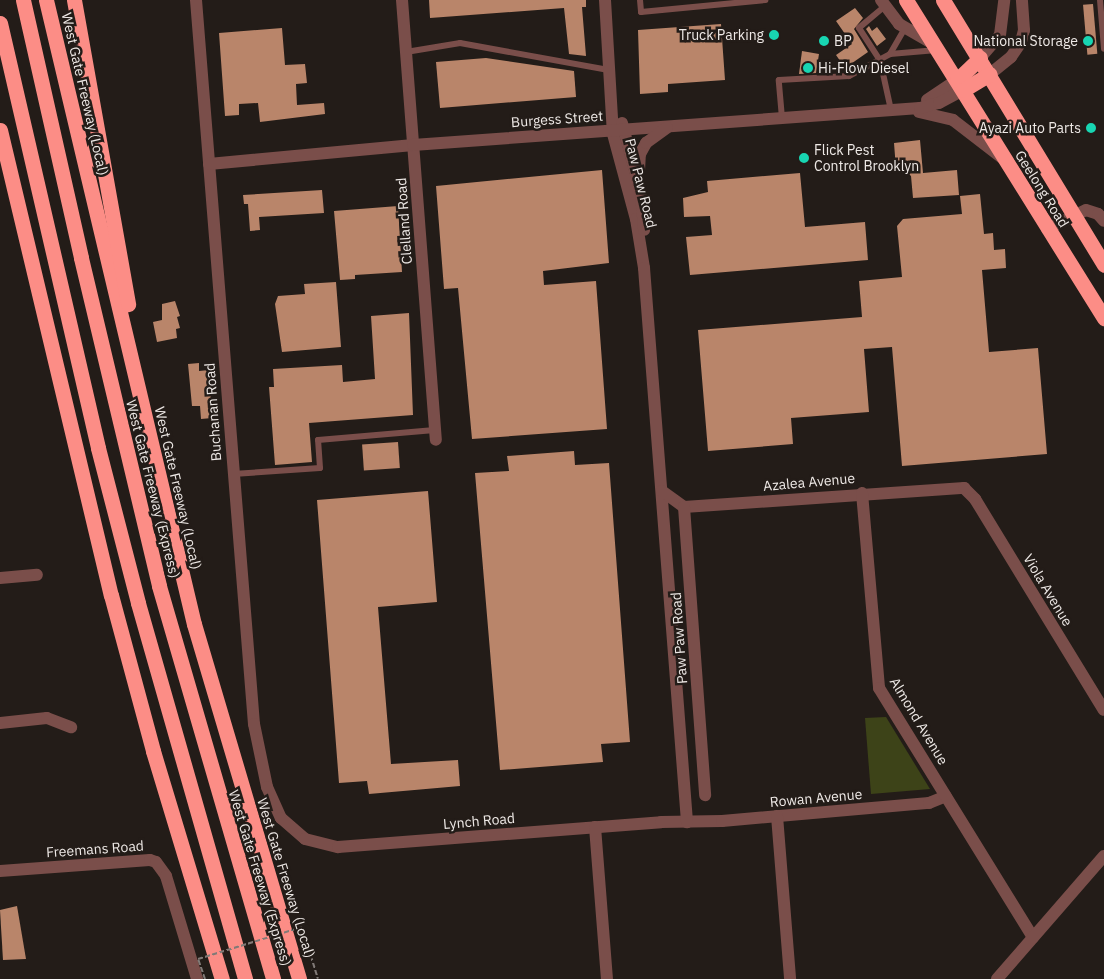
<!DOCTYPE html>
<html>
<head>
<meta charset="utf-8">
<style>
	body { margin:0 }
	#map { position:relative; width:1104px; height:979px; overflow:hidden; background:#231c18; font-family:"IBM Plex Sans",sans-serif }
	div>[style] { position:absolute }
	.green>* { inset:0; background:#3d4318 }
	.building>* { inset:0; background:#b9856a; transform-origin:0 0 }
	.lane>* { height:6px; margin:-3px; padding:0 3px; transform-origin:3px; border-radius:3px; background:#7a4e4a }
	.street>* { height:12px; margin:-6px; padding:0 6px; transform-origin:6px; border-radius:6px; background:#7a4e4a }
	.highway>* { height:15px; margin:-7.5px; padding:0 7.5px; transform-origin:7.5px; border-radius:7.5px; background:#fc8d86 }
	.path-bridge>* { height:2px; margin-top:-1px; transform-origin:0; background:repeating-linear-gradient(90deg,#817a77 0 5px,transparent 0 7.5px) }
	.dots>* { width:14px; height:14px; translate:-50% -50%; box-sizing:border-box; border:2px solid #231c18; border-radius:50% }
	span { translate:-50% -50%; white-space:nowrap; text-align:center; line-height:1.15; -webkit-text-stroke:5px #231c18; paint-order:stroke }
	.poi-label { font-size:14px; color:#eee9e6 }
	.right { translate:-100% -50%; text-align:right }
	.left { translate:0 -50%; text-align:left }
	.street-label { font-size:14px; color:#eee9e6 }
</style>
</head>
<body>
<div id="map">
	<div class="green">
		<div style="clip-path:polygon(886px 717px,930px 789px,871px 794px,865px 718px)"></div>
	</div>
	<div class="building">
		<div style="clip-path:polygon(429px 0,586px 0,586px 7px,582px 7px,586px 56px,569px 54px,564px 8px,430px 18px)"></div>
		<div style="left:1093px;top:4px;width:50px;height:10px;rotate:85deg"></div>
		<div style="clip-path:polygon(855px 8px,863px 18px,854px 29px,868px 52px,845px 68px,836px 55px,852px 44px,836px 21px)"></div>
		<div style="clip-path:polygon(721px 24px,725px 80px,668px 84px,668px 92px,640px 94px,638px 30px)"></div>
		<div style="clip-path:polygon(869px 26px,872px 31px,877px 27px,886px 39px,877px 46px,866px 29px)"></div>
		<div style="clip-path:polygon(282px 28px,285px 65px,305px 64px,307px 83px,296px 84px,297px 105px,324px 103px,325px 114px,260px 122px,258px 103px,239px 104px,239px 115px,225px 116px,219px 33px)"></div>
		<div style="clip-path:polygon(802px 51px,819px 54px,816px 73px,799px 74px)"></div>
		<div style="clip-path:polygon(486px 58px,574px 71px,576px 97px,440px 108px,436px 62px)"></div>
		<div style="clip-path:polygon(920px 140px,923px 173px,957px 170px,959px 195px,913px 198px,911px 176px,902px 168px,896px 169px,894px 143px)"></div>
		<div style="clip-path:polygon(602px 170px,609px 263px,543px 271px,544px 285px,596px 281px,607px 429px,472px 439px,458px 288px,444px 289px,436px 186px)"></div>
		<div style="clip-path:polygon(800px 173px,805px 227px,865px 222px,868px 260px,690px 275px,686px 237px,712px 235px,710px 216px,684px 217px,683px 198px,708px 192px,707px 181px)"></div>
		<div style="clip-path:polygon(322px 190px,324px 213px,259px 217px,260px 230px,250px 231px,248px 204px,244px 204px,243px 195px)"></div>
		<div style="clip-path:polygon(980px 194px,984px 234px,993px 233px,994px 250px,1005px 249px,1006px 268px,982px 270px,989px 352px,1038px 348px,1047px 454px,902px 466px,892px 347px,864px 349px,869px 412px,791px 418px,793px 444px,708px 451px,698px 330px,862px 317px,859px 281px,902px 277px,897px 226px,903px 219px,962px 214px,960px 196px)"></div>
		<div style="clip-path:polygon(398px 206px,402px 272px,355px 275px,355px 279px,340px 280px,334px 211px)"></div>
		<div style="clip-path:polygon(336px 282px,341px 347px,282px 352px,275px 304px,278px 296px,305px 294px,304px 284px)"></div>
		<div style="clip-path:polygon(175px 301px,180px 316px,177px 317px,180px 328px,176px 329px,177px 338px,157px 342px,153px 322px,162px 320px,162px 304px)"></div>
		<div style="clip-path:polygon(409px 313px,413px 415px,309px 423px,312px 462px,275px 465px,269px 387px,274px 387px,273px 369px,342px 365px,343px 382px,375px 379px,371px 316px)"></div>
		<div style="clip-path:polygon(199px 363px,199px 371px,209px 370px,212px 418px,201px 419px,200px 406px,192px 406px,188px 364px)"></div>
		<div style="left:398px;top:442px;width:26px;height:36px;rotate:86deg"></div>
		<div style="clip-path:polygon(574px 451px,575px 465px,609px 463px,630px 742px,601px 744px,603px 762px,500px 770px,475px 473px,509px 471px,507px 456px)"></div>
		<div style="clip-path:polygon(428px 491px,437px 602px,378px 607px,391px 764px,458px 760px,460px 786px,369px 794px,367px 781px,339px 783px,317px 500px)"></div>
		<div style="clip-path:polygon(17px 906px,26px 959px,3px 960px,0 910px)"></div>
	</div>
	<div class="lane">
		<div style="left:640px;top:0;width:12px;rotate:85deg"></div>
		<div style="left:641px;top:12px;width:125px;rotate:-5.5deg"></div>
		<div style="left:1100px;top:0;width:49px;rotate:85.3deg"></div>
		<div style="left:885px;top:6px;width:34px;rotate:140deg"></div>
		<div style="left:859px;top:28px;width:38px;rotate:57deg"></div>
		<div style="left:880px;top:60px;width:51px;rotate:77.6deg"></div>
		<div style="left:406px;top:52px;width:55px;rotate:-9.5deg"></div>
		<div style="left:460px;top:43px;width:151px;rotate:10.3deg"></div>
		<div style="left:890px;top:54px;width:30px;rotate:-60deg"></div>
		<div style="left:782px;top:118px;width:38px;rotate:-95deg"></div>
		<div style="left:779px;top:80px;width:70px;rotate:-3.3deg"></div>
		<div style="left:849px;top:76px;width:47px;rotate:-28.2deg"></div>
		<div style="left:890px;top:54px;width:47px;rotate:-4.9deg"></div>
		<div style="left:233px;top:474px;width:87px;rotate:-3.9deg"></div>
		<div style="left:320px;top:468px;width:28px;rotate:-94deg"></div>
		<div style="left:318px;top:440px;width:117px;rotate:-4.9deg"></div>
	</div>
	<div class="street">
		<div style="left:196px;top:0;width:726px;rotate:85.42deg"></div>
		<div style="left:254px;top:724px;width:64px;rotate:78.3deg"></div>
		<div style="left:267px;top:787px;width:34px;rotate:66deg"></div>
		<div style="left:281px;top:818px;width:32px;rotate:41deg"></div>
		<div style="left:305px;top:839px;width:34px;rotate:14deg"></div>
		<div style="left:338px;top:847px;width:324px;rotate:-4.4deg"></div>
		<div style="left:661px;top:822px;width:61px;rotate:-0.9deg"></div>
		<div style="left:722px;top:821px;width:208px;rotate:-5deg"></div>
		<div style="left:929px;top:803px;width:18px;rotate:-22deg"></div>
		<div style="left:402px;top:0;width:441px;rotate:85.6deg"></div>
		<div style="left:605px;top:0;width:134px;rotate:86.6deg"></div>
		<div style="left:613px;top:134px;width:88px;rotate:74.9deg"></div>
		<div style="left:636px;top:219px;width:50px;rotate:80.7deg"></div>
		<div style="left:644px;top:268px;width:556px;rotate:85.56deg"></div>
		<div style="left:881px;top:0;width:30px;rotate:53deg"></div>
		<div style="left:899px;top:24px;width:39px;rotate:30deg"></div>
		<div style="left:980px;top:58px;width:30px;rotate:-49deg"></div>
		<div style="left:1000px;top:35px;width:35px;rotate:-83deg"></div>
		<div style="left:990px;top:74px;width:27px;rotate:-39deg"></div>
		<div style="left:1011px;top:57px;width:18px;rotate:-56deg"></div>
		<div style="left:1021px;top:42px;width:12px;rotate:-76deg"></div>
		<div style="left:1024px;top:30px;width:30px;rotate:-94deg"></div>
		<div style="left:927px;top:100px;width:36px;rotate:-34deg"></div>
		<div style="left:919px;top:112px;width:35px;rotate:13deg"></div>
		<div style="left:953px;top:120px;width:61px;rotate:37.6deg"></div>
		<div style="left:622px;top:123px;width:73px;rotate:75deg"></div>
		<div style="left:641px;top:194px;width:36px;rotate:85deg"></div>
		<div style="left:209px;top:164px;width:205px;rotate:-5.3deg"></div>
		<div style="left:413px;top:145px;width:508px;rotate:-4.17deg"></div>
		<div style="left:920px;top:108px;width:20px;rotate:-15deg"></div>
		<div style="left:939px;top:103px;width:27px;rotate:-28deg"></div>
		<div style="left:639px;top:171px;width:17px;rotate:-87deg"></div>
		<div style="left:640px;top:154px;width:13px;rotate:-61deg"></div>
		<div style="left:646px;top:143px;width:26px;rotate:-36deg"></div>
		<div style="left:1047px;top:229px;width:43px;rotate:-26deg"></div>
		<div style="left:1086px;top:210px;width:13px;rotate:18deg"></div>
		<div style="left:1098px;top:214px;width:9px;rotate:49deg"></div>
		<div style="left:662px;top:491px;width:27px;rotate:36deg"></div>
		<div style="left:684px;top:507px;width:281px;rotate:-3.9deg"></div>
		<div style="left:964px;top:488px;width:16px;rotate:45deg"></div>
		<div style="left:975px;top:499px;width:247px;rotate:58.6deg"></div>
		<div style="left:862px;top:493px;width:196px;rotate:85deg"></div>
		<div style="left:879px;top:688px;width:293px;rotate:58.3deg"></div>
		<div style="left:684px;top:507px;width:289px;rotate:85.8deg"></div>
		<div style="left:0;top:578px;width:37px;rotate:-5deg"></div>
		<div style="left:0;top:723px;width:47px;rotate:-6.1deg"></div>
		<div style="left:47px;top:718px;width:26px;rotate:21deg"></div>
		<div style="left:777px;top:816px;width:164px;rotate:85.4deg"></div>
		<div style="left:595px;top:827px;width:152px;rotate:85.5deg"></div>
		<div style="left:0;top:871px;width:150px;rotate:-4.2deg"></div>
		<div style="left:150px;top:860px;width:6px;rotate:18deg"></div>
		<div style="left:156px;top:862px;width:17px;rotate:54deg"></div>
		<div style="left:166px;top:876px;width:108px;rotate:73.2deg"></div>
		<div style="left:997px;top:979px;width:163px;rotate:-49deg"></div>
	</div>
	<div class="highway">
		<div style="left:23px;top:0;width:264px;rotate:77.3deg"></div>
		<div style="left:81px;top:258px;width:337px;rotate:76.6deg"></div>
		<div style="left:159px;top:586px;width:409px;rotate:73.8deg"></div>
		<div style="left:46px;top:0;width:641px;rotate:76.66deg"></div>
		<div style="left:194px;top:624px;width:370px;rotate:73.5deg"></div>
		<div style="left:74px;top:0;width:309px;rotate:79.9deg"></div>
		<div style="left:906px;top:0;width:375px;rotate:58.1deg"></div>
		<div style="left:943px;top:0;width:310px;rotate:58.7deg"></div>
		<div style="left:0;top:23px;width:436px;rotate:77deg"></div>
		<div style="left:98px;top:448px;width:160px;rotate:75.5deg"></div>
		<div style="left:138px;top:603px;width:391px;rotate:74.1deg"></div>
		<div style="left:957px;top:80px;width:32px;rotate:-44deg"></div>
		<div style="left:963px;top:90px;width:31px;rotate:-31deg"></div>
		<div style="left:0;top:130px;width:478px;rotate:76.6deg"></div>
		<div style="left:111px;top:595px;width:162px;rotate:74.9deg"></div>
		<div style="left:153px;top:751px;width:238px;rotate:73.2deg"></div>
	</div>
	<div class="path-bridge">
		<div style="left:205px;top:979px;width:21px;rotate:-109deg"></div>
		<div style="left:198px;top:959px;width:109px;rotate:-17.1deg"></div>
		<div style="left:302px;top:927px;width:54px;rotate:72.9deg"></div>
	</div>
	<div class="dots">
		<div style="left:774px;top:35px;background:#18d5b2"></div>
		<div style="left:824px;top:41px;background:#18d5b2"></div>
		<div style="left:1088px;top:41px;background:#18d5b2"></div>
		<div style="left:808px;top:68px;background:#18d5b2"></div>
		<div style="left:1091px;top:128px;background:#18d5b2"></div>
		<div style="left:804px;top:158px;background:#18d5b2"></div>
	</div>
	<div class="poi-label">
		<span class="right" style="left:764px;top:35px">Truck Parking</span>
		<span class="left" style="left:834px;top:41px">BP</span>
		<span class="right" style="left:1078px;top:41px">National Storage</span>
		<span class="left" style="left:818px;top:68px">Hi-Flow Diesel</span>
		<span class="right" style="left:1081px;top:128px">Ayazi Auto Parts</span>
		<span class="left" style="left:814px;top:158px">Flick Pest<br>Control Brooklyn</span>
	</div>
	<div class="street-label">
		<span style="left:85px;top:94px;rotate:77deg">West Gate Freeway (Local)</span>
		<span style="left:557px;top:119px;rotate:-4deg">Burgess Street</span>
		<span style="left:641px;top:183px;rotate:76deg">Paw Paw Road</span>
		<span style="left:1042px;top:189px;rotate:58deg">Geelong Road</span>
		<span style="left:404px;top:221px;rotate:-94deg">Clelland Road</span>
		<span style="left:213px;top:412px;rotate:-94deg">Buchanan Road</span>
		<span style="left:809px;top:482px;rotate:-5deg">Azalea Avenue</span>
		<span style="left:178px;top:488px;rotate:77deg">West Gate Freeway (Local)</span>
		<span style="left:153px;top:489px;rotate:76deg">West Gate Freeway (Express)</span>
		<span style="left:1048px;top:590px;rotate:59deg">Viola Avenue</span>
		<span style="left:679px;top:638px;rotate:-94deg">Paw Paw Road</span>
		<span style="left:919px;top:721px;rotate:59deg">Almond Avenue</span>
		<span style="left:816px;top:798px;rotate:-5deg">Rowan Avenue</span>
		<span style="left:479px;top:821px;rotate:-5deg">Lynch Road</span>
		<span style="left:95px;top:849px;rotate:-4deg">Freemans Road</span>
		<span style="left:260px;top:878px;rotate:73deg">West Gate Freeway (Express)</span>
		<span style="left:286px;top:878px;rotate:73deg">West Gate Freeway (Local)</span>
	</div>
</div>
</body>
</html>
